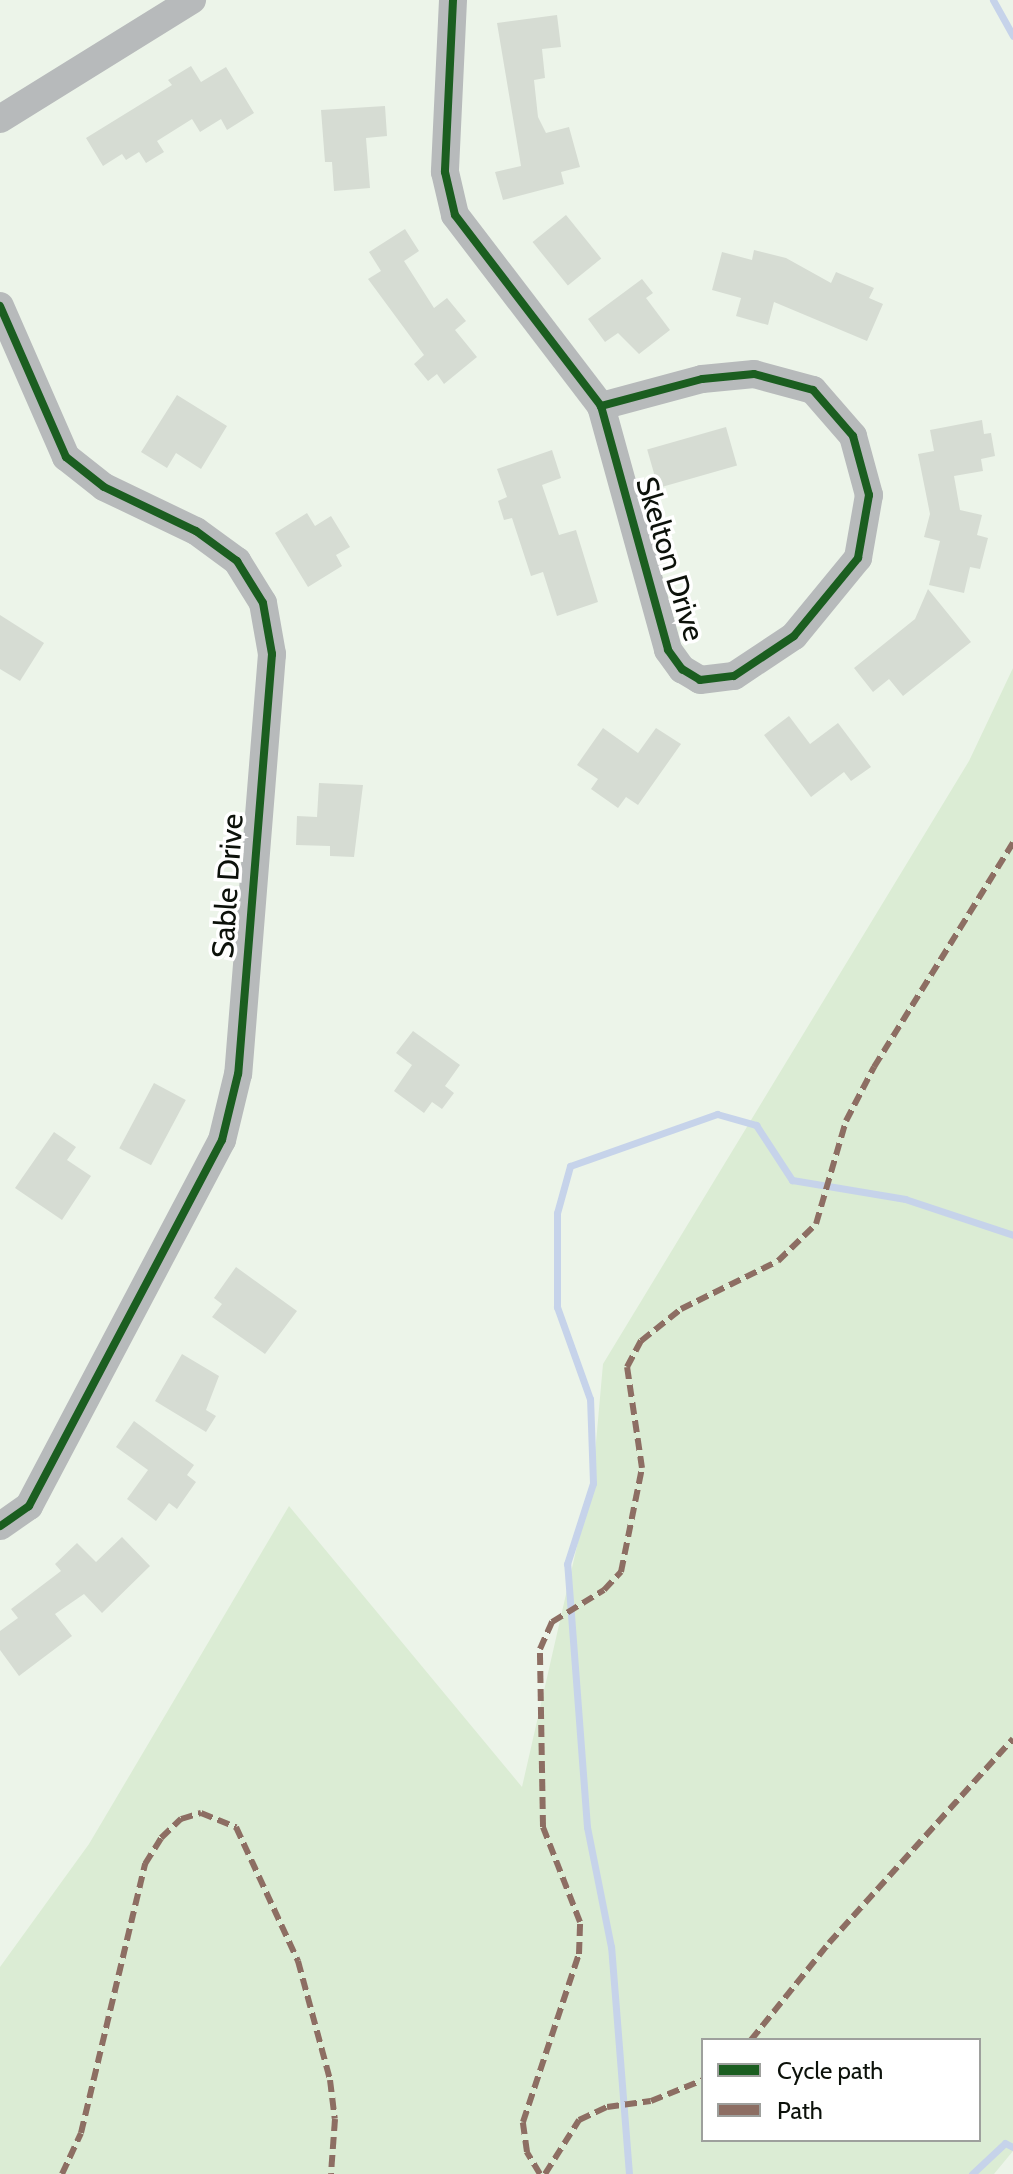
<!DOCTYPE html>
<html>
<head>
<meta charset="utf-8">
<style>
	body { margin:0 }
	#map { position:relative; width:1013px; height:2174px; overflow:hidden; background:#ecf4e9; font-family:Cabin,sans-serif }
	div>[style] { position:absolute }
	.green>* { inset:0; background:#dbecd4 }
	.stream>* { height:7px; margin:-3.5px; padding:0 3.5px; transform-origin:3.5px; border-radius:3.5px; background:#c6d3ea }
	.building>* { inset:0; background:#d6dcd3; transform-origin:0 0 }
	.minor>* { height:28px; margin:-14px; padding:0 14px; transform-origin:14px; border-radius:14px; background:#b7babb }
	.quiet>* { height:6px; margin-top:-3px; transform-origin:0; background:repeating-linear-gradient(90deg,#8d6e63 0 12px,transparent 0 18px) }
	.cycleway>* { height:8px; margin:-4px; padding:0 4px; transform-origin:4px; border-radius:4px; background:#1b5e20 }
	span { translate:-50% -50%; white-space:nowrap; text-align:center; line-height:1.15; -webkit-text-stroke:7px #fff; paint-order:stroke }
	.street-label { font-size:30px; color:#0c110a }
	.legend { position:absolute; left:701px; top:2038px; width:280px; height:104px; box-sizing:border-box; background:#fff; border:2px solid #9ea09d; margin:0; padding:10px 14px; list-style:none; font-size:24px; color:#0c110a }
	.legend li { display:flex; align-items:center; gap:16px; height:40px }
	.legend b { width:40px; border:2px solid #9ea09d }
</style>
</head>
<body>
<div id="map">
	<div class="green">
		<div style="clip-path:polygon(evenodd,1013px 668px,1013px 2151px,994px 2174px,0 2174px,0 1967px,89px 1844px,289px 1506px,522px 1787px,593px 1476px,603px 1364px,969px 761px,1013px 668px,703px 2040px,979px 2040px,979px 2140px,703px 2140px,703px 2040px)"></div>
	</div>
	<div class="stream">
		<div style="left:993px;top:0;width:41px;rotate:60.9deg"></div>
		<div style="left:629px;top:2174px;width:228px;rotate:-94.5deg"></div>
		<div style="left:611px;top:1947px;width:122px;rotate:-101.3deg"></div>
		<div style="left:587px;top:1827px;width:264px;rotate:-94.3deg"></div>
		<div style="left:567px;top:1564px;width:85px;rotate:-72.2deg"></div>
		<div style="left:593px;top:1483px;width:84px;rotate:-92deg"></div>
		<div style="left:590px;top:1399px;width:98px;rotate:-109.7deg"></div>
		<div style="left:557px;top:1307px;width:94px;rotate:-90deg"></div>
		<div style="left:557px;top:1213px;width:49px;rotate:-74.5deg"></div>
		<div style="left:570px;top:1166px;width:156px;rotate:-19.5deg"></div>
		<div style="left:717px;top:1114px;width:41px;rotate:15.8deg"></div>
		<div style="left:756px;top:1125px;width:66px;rotate:56.8deg"></div>
		<div style="left:792px;top:1180px;width:115px;rotate:9.5deg"></div>
		<div style="left:905px;top:1199px;width:114px;rotate:18.4deg"></div>
		<div style="left:972px;top:2174px;width:45px;rotate:-43.2deg"></div>
		<div style="left:1005px;top:2143px;width:9px;rotate:27deg"></div>
	</div>
	<div class="building">
		<div style="clip-path:polygon(557px 15px,561px 47px,542px 49px,545px 78px,534px 80px,538px 117px,546px 133px,569px 127px,580px 167px,561px 172px,564px 184px,503px 200px,495px 172px,521px 166px,497px 23px)"></div>
		<div style="clip-path:polygon(191px 66px,201px 82px,226px 67px,254px 113px,227px 130px,221px 119px,200px 132px,192px 119px,157px 141px,164px 152px,146px 163px,139px 152px,126px 160px,122px 154px,103px 166px,86px 138px,172px 85px,168px 80px)"></div>
		<div style="clip-path:polygon(385px 106px,387px 136px,366px 138px,370px 188px,334px 191px,332px 162px,325px 162px,321px 110px)"></div>
		<div style="left:566px;top:215px;width:56px;height:43px;rotate:51deg"></div>
		<div style="clip-path:polygon(405px 229px,419px 251px,404px 261px,434px 308px,447px 298px,466px 321px,455px 330px,477px 357px,444px 384px,437px 374px,428px 381px,414px 364px,424px 355px,368px 279px,381px 271px,369px 252px)"></div>
		<div style="clip-path:polygon(754px 250px,786px 258px,831px 283px,836px 272px,874px 288px,869px 298px,883px 304px,867px 341px,774px 302px,768px 325px,736px 316px,741px 298px,712px 290px,722px 252px,752px 260px)"></div>
		<div style="clip-path:polygon(642px 279px,653px 293px,646px 298px,670px 330px,639px 354px,618px 333px,605px 342px,588px 319px)"></div>
		<div style="clip-path:polygon(177px 395px,227px 426px,201px 469px,176px 453px,167px 468px,141px 452px)"></div>
		<div style="clip-path:polygon(982px 420px,984px 434px,991px 433px,995px 456px,981px 459px,983px 471px,954px 476px,960px 510px,982px 515px,977px 535px,988px 538px,980px 569px,970px 567px,964px 593px,929px 585px,940px 541px,924px 537px,930px 514px,918px 454px,934px 451px,930px 430px)"></div>
		<div style="left:726px;top:427px;width:40px;height:82px;rotate:74deg"></div>
		<div style="clip-path:polygon(552px 450px,561px 478px,542px 485px,559px 535px,576px 530px,598px 602px,557px 616px,543px 572px,531px 576px,512px 518px,504px 520px,498px 501px,507px 497px,497px 469px)"></div>
		<div style="clip-path:polygon(307px 513px,315px 526px,331px 516px,350px 547px,336px 555px,342px 566px,308px 587px,275px 533px)"></div>
		<div style="clip-path:polygon(928px 589px,971px 642px,903px 696px,889px 679px,873px 692px,854px 668px,915px 619px)"></div>
		<div style="clip-path:polygon(0 615px,44px 643px,20px 681px,0 669px)"></div>
		<div style="clip-path:polygon(789px 716px,810px 744px,838px 723px,871px 767px,851px 781px,844px 772px,811px 797px,764px 735px)"></div>
		<div style="clip-path:polygon(603px 728px,638px 753px,656px 728px,681px 744px,638px 805px,626px 797px,618px 808px,591px 789px,598px 779px,577px 765px)"></div>
		<div style="clip-path:polygon(319px 783px,363px 785px,354px 857px,330px 856px,330px 846px,296px 845px,297px 816px,317px 817px)"></div>
		<div style="clip-path:polygon(413px 1031px,460px 1065px,445px 1086px,454px 1093px,442px 1109px,432px 1102px,424px 1113px,394px 1091px,412px 1065px,396px 1053px)"></div>
		<div style="left:154px;top:1083px;width:36px;height:74px;rotate:28deg"></div>
		<div style="clip-path:polygon(54px 1132px,76px 1147px,67px 1160px,91px 1176px,62px 1220px,15px 1188px)"></div>
		<div style="clip-path:polygon(236px 1267px,297px 1311px,265px 1354px,212px 1317px,222px 1304px,214px 1298px)"></div>
		<div style="clip-path:polygon(182px 1354px,219px 1376px,206px 1410px,216px 1416px,206px 1432px,155px 1401px)"></div>
		<div style="clip-path:polygon(134px 1421px,194px 1465px,187px 1475px,196px 1482px,177px 1509px,169px 1503px,156px 1521px,127px 1499px,148px 1470px,116px 1447px)"></div>
		<div style="clip-path:polygon(122px 1537px,150px 1566px,102px 1613px,84px 1594px,55px 1614px,72px 1636px,19px 1676px,0 1650px,0 1631px,18px 1618px,11px 1609px,61px 1571px,55px 1564px,77px 1543px,96px 1562px)"></div>
	</div>
	<div class="minor">
		<div style="left:453px;top:0;width:172px;rotate:92.7deg"></div>
		<div style="left:445px;top:172px;width:44px;rotate:76.9deg"></div>
		<div style="left:455px;top:215px;width:240px;rotate:52.6deg"></div>
		<div style="left:601px;top:406px;width:253px;rotate:74.6deg"></div>
		<div style="left:668px;top:650px;width:24px;rotate:54deg"></div>
		<div style="left:682px;top:669px;width:21px;rotate:31deg"></div>
		<div style="left:700px;top:680px;width:34px;rotate:-7deg"></div>
		<div style="left:734px;top:676px;width:72px;rotate:-33.7deg"></div>
		<div style="left:794px;top:636px;width:101px;rotate:-50.6deg"></div>
		<div style="left:858px;top:558px;width:64px;rotate:-80.1deg"></div>
		<div style="left:869px;top:495px;width:61px;rotate:-105.2deg"></div>
		<div style="left:853px;top:436px;width:61px;rotate:-131deg"></div>
		<div style="left:813px;top:390px;width:61px;rotate:-164.8deg"></div>
		<div style="left:754px;top:374px;width:52px;rotate:174.5deg"></div>
		<div style="left:702px;top:379px;width:105px;rotate:165deg"></div>
		<div style="left:0;top:119px;width:226px;rotate:-31.8deg"></div>
		<div style="left:0;top:306px;width:165px;rotate:66.4deg"></div>
		<div style="left:66px;top:457px;width:48px;rotate:38.3deg"></div>
		<div style="left:104px;top:487px;width:102px;rotate:25.6deg"></div>
		<div style="left:196px;top:531px;width:51px;rotate:36.2deg"></div>
		<div style="left:237px;top:561px;width:49px;rotate:58.2deg"></div>
		<div style="left:263px;top:603px;width:52px;rotate:80deg"></div>
		<div style="left:272px;top:654px;width:421px;rotate:94.6deg"></div>
		<div style="left:238px;top:1074px;width:68px;rotate:103.6deg"></div>
		<div style="left:222px;top:1140px;width:414px;rotate:117.8deg"></div>
		<div style="left:29px;top:1506px;width:35px;rotate:145deg"></div>
	</div>
	<div class="quiet">
		<div style="left:751px;top:2040px;width:124px;rotate:-51.2deg"></div>
		<div style="left:829px;top:1943px;width:275px;rotate:-48deg"></div>
		<div style="left:62px;top:2174px;width:45px;rotate:-65.1deg"></div>
		<div style="left:81px;top:2133px;width:277px;rotate:-76.6deg"></div>
		<div style="left:145px;top:1864px;width:31px;rotate:-58deg"></div>
		<div style="left:161px;top:1838px;width:28px;rotate:-44deg"></div>
		<div style="left:181px;top:1819px;width:21px;rotate:-17deg"></div>
		<div style="left:201px;top:1813px;width:38px;rotate:22deg"></div>
		<div style="left:236px;top:1827px;width:148px;rotate:65.2deg"></div>
		<div style="left:298px;top:1961px;width:123px;rotate:74.9deg"></div>
		<div style="left:330px;top:2080px;width:39px;rotate:83deg"></div>
		<div style="left:335px;top:2119px;width:55px;rotate:94.2deg"></div>
		<div style="left:540px;top:2174px;width:26px;rotate:-121deg"></div>
		<div style="left:527px;top:2152px;width:30px;rotate:-98deg"></div>
		<div style="left:523px;top:2122px;width:177px;rotate:-71.6deg"></div>
		<div style="left:579px;top:1954px;width:32px;rotate:-88deg"></div>
		<div style="left:580px;top:1922px;width:102px;rotate:-111.3deg"></div>
		<div style="left:543px;top:1827px;width:178px;rotate:-91deg"></div>
		<div style="left:540px;top:1649px;width:30px;rotate:-66deg"></div>
		<div style="left:552px;top:1622px;width:61px;rotate:-31.6deg"></div>
		<div style="left:604px;top:1590px;width:25px;rotate:-47deg"></div>
		<div style="left:621px;top:1572px;width:106px;rotate:-78.6deg"></div>
		<div style="left:642px;top:1468px;width:102px;rotate:-98.4deg"></div>
		<div style="left:627px;top:1367px;width:30px;rotate:-62deg"></div>
		<div style="left:641px;top:1341px;width:51px;rotate:-38.7deg"></div>
		<div style="left:681px;top:1309px;width:108px;rotate:-26.3deg"></div>
		<div style="left:778px;top:1261px;width:53px;rotate:-44.2deg"></div>
		<div style="left:816px;top:1224px;width:107px;rotate:-73.8deg"></div>
		<div style="left:846px;top:1121px;width:61px;rotate:-62.6deg"></div>
		<div style="left:874px;top:1067px;width:264px;rotate:-58.2deg"></div>
		<div style="left:545px;top:2174px;width:64px;rotate:-57.8deg"></div>
		<div style="left:579px;top:2120px;width:31px;rotate:-25deg"></div>
		<div style="left:607px;top:2107px;width:44px;rotate:-7.8deg"></div>
		<div style="left:651px;top:2101px;width:56px;rotate:-22deg"></div>
	</div>
	<div class="cycleway">
		<div style="left:453px;top:0;width:172px;rotate:92.7deg"></div>
		<div style="left:445px;top:172px;width:44px;rotate:76.9deg"></div>
		<div style="left:455px;top:215px;width:240px;rotate:52.6deg"></div>
		<div style="left:601px;top:406px;width:253px;rotate:74.6deg"></div>
		<div style="left:668px;top:650px;width:24px;rotate:54deg"></div>
		<div style="left:682px;top:669px;width:21px;rotate:31deg"></div>
		<div style="left:700px;top:680px;width:34px;rotate:-7deg"></div>
		<div style="left:734px;top:676px;width:72px;rotate:-33.7deg"></div>
		<div style="left:794px;top:636px;width:101px;rotate:-50.6deg"></div>
		<div style="left:858px;top:558px;width:64px;rotate:-80.1deg"></div>
		<div style="left:869px;top:495px;width:61px;rotate:-105.2deg"></div>
		<div style="left:853px;top:436px;width:61px;rotate:-131deg"></div>
		<div style="left:813px;top:390px;width:61px;rotate:-164.8deg"></div>
		<div style="left:754px;top:374px;width:52px;rotate:174.5deg"></div>
		<div style="left:702px;top:379px;width:105px;rotate:165deg"></div>
		<div style="left:0;top:306px;width:165px;rotate:66.4deg"></div>
		<div style="left:66px;top:457px;width:48px;rotate:38.3deg"></div>
		<div style="left:104px;top:487px;width:102px;rotate:25.6deg"></div>
		<div style="left:196px;top:531px;width:51px;rotate:36.2deg"></div>
		<div style="left:237px;top:561px;width:49px;rotate:58.2deg"></div>
		<div style="left:263px;top:603px;width:52px;rotate:80deg"></div>
		<div style="left:272px;top:654px;width:421px;rotate:94.6deg"></div>
		<div style="left:238px;top:1074px;width:68px;rotate:103.6deg"></div>
		<div style="left:222px;top:1140px;width:414px;rotate:117.8deg"></div>
		<div style="left:29px;top:1506px;width:35px;rotate:145deg"></div>
	</div>
	<div class="street-label">
		<span style="left:670px;top:559px;rotate:73deg">Skelton Drive</span>
		<span style="left:228px;top:886px;rotate:-86deg">Sable Drive</span>
	</div>
	<ul class="legend">
	<li><b style="height:10px;background:#1b5e20"></b>Cycle path</li>
	<li><b style="height:10px;background:#8d6e63"></b>Path</li>
	</ul>
</div>
</body>
</html>
